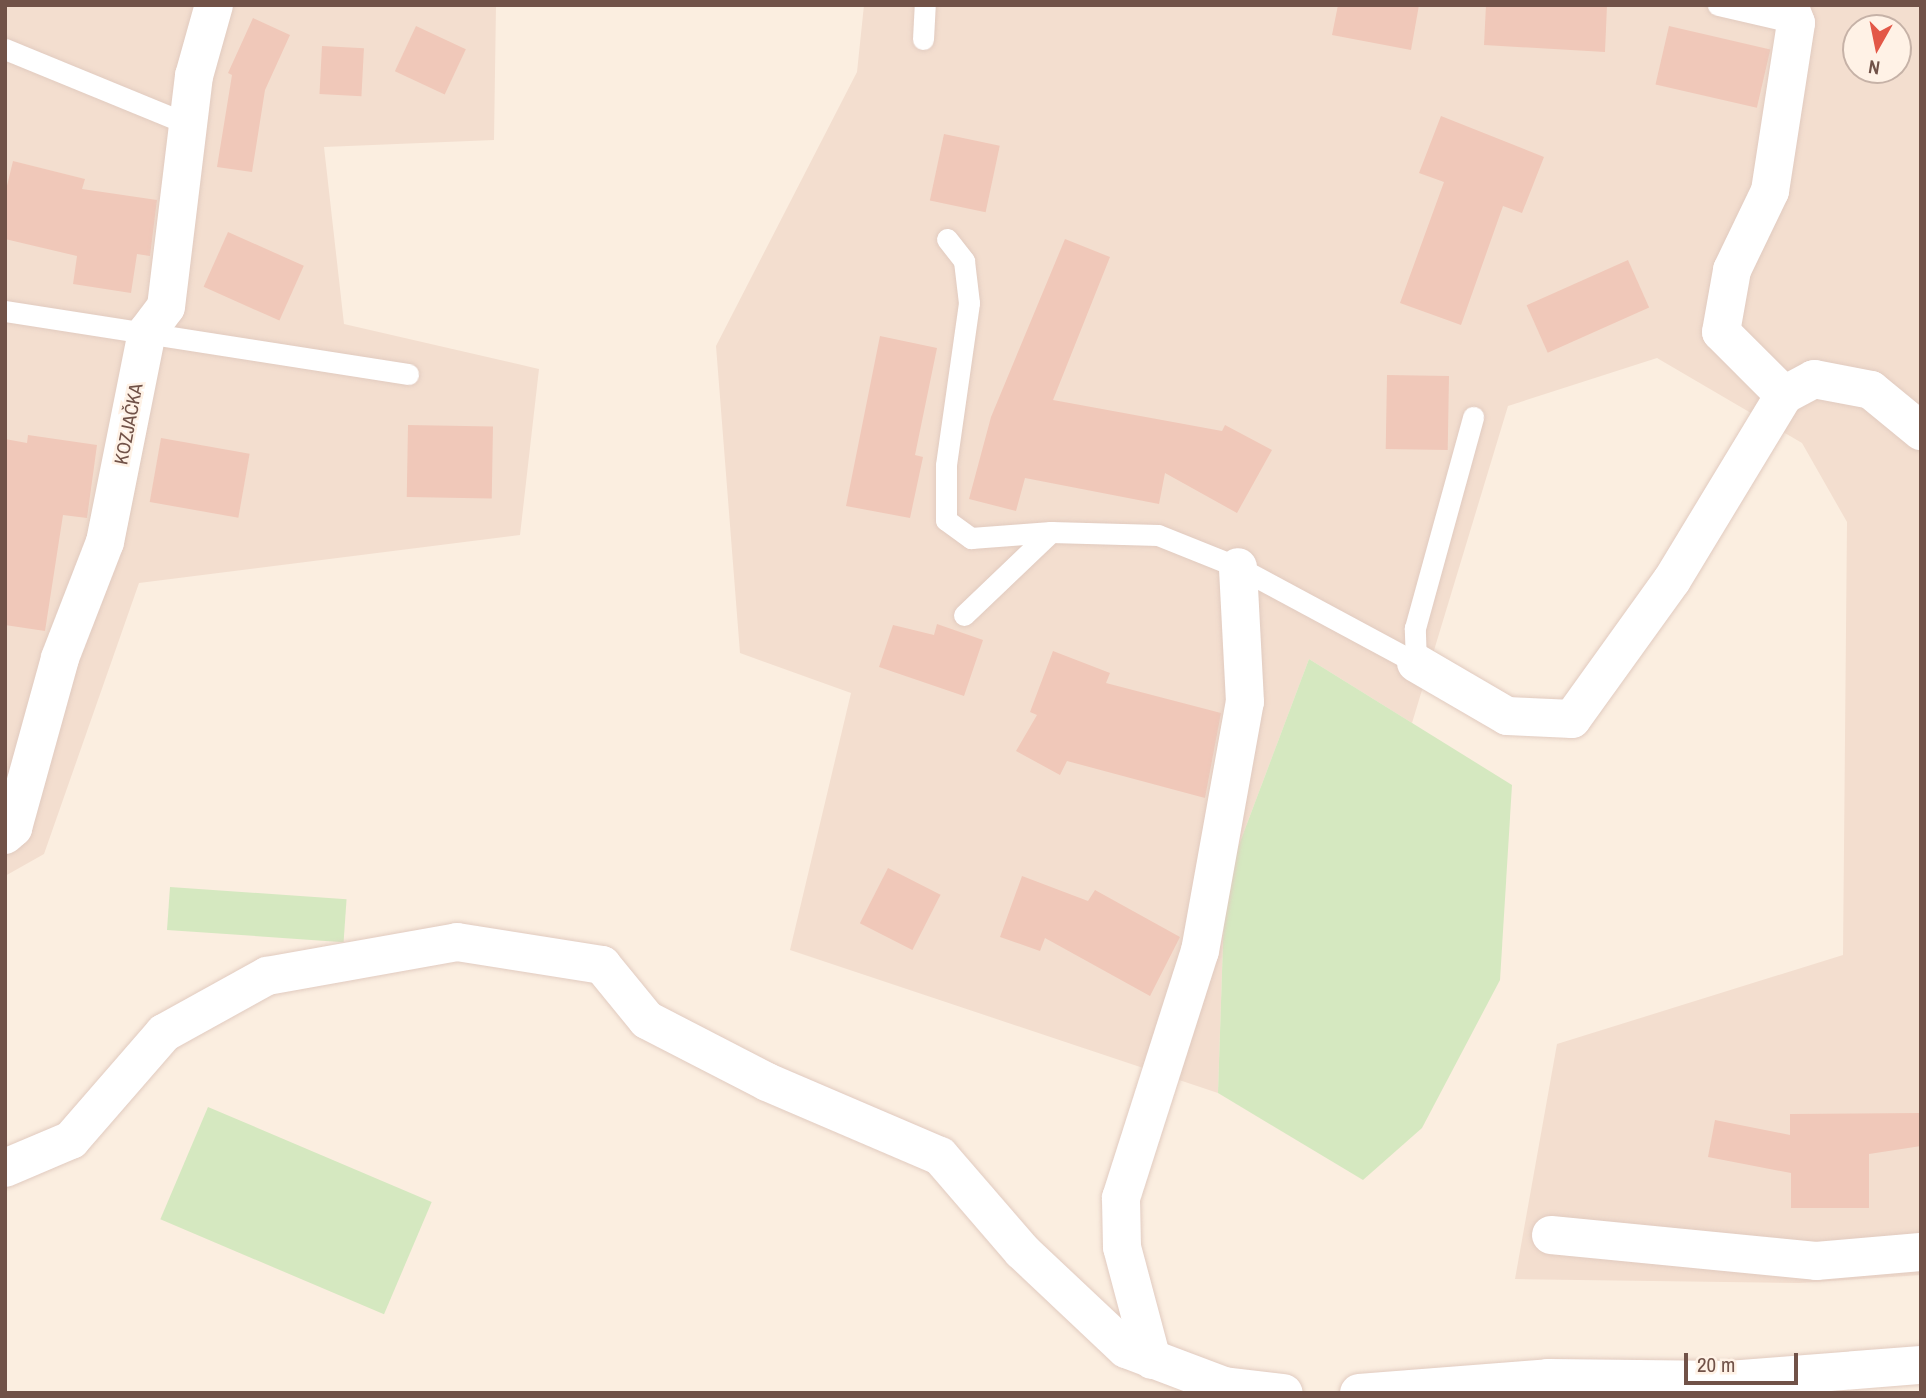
<!DOCTYPE html>
<html>
<head>
<meta charset="utf-8">
<style>
	body { margin:0 }
	#map { position:relative; width:1926px; height:1398px; overflow:hidden; background:#fbeee0; font-family:"Archivo Narrow",sans-serif }
	div>[style] { position:absolute }
	.residential>* { inset:0; background:#f3decf }
	.green>* { inset:0; background:#d5e8c0; transform-origin:0 0 }
	.building>* { inset:0; background:#f0c8b9; transform-origin:0 0 }
	.roads { filter:drop-shadow(0 0 2px #e1cbc0) drop-shadow(0 0 2px #e1cbc0) }
	.lane>* { height:21px; margin:-10.5px; padding:0 10.5px; transform-origin:10.5px; border-radius:10.5px; background:#fff }
	.street>* { height:38px; margin:-19px; padding:0 19px; transform-origin:19px; border-radius:19px; background:#fff }
	span { translate:-50% -50%; white-space:nowrap; text-align:center; line-height:1.15; -webkit-text-stroke:5px #fff2e6; paint-order:stroke }
	.street-label { font-size:19px; color:#715248 }
	.frame { position:absolute; inset:0; border:7px solid #715248; pointer-events:none }
	.north { position:absolute; left:1842px; top:14px; width:70px; height:70px; box-sizing:border-box; background:#fff2e6; border:2px solid #c6b2a7; border-radius:50%; rotate:189deg; font-size:19px; font-weight:700; line-height:28px; text-align:center; color:#715248 }
	.north::after { content:''; display:block; margin:auto; width:24px; height:32px; background:#e35847; clip-path:polygon(50% 0,100% 100%,50% 72%,0 100%) }
	.scale { position:absolute; left:1684px; top:1353px; width:114px; height:32px; box-sizing:border-box; border:4px solid #715248; border-top:0; padding-left:9px; font-size:21px; line-height:24px; white-space:nowrap; color:#715248; -webkit-text-stroke:5px #fff2e6; paint-order:stroke }
</style>
</head>
<body>
<div id="map">
	<div class="residential">
		<div style="clip-path:polygon(5px 5px,496px 5px,494px 140px,324px 147px,344px 324px,539px 369px,520px 535px,139px 583px,44px 854px,5px 876px)"></div>
		<div style="clip-path:polygon(evenodd,864px 5px,1921px 5px,1921px 1275px,1799px 1283px,1515px 1279px,1557px 1044px,1843px 955px,1847px 522px,1802px 443px,1657px 358px,1508px 406px,1412px 723px,1309px 659px,1225px 882px,1218px 1093px,790px 950px,851px 693px,740px 653px,716px 346px,857px 72px,864px 5px,1856px 28px,1898px 28px,1898px 70px,1856px 70px,1856px 28px)"></div>
	</div>
	<div class="green">
		<div style="clip-path:polygon(1309px 659px,1512px 785px,1500px 980px,1422px 1128px,1363px 1180px,1218px 1093px,1225px 882px)"></div>
		<div style="left:170px;top:887px;width:177px;height:43px;rotate:4deg"></div>
		<div style="left:208px;top:1107px;width:243px;height:122px;rotate:23deg"></div>
	</div>
	<div class="building">
		<div style="clip-path:polygon(1338px 5px,1419px 5px,1411px 50px,1332px 35px)"></div>
		<div style="clip-path:polygon(1486px 5px,1607px 5px,1605px 52px,1484px 45px)"></div>
		<div style="clip-path:polygon(253px 18px,290px 35px,265px 90px,252px 172px,217px 167px,232px 75px,228px 73px)"></div>
		<div style="left:416px;top:26px;width:55px;height:50px;rotate:25deg"></div>
		<div style="left:1669px;top:26px;width:104px;height:60px;rotate:13deg"></div>
		<div style="left:322px;top:46px;width:42px;height:48px;rotate:3deg"></div>
		<div style="clip-path:polygon(1441px 116px,1544px 157px,1522px 213px,1503px 206px,1461px 325px,1400px 303px,1444px 182px,1419px 173px)"></div>
		<div style="left:944px;top:134px;width:57px;height:68px;rotate:12deg"></div>
		<div style="clip-path:polygon(13px 161px,85px 179px,82px 189px,157px 200px,150px 256px,137px 254px,131px 293px,73px 284px,77px 256px,5px 239px,5px 194px)"></div>
		<div style="left:228px;top:232px;width:83px;height:60px;rotate:24deg"></div>
		<div style="clip-path:polygon(1065px 239px,1110px 257px,1053px 400px,1222px 431px,1225px 425px,1272px 450px,1237px 513px,1165px 473px,1159px 504px,1025px 478px,1016px 511px,969px 499px,991px 417px)"></div>
		<div style="left:1628px;top:260px;width:52px;height:111px;rotate:66deg"></div>
		<div style="clip-path:polygon(880px 336px,937px 348px,915px 455px,923px 457px,910px 518px,846px 506px)"></div>
		<div style="left:1387px;top:375px;width:62px;height:74px;rotate:1deg"></div>
		<div style="left:408px;top:425px;width:85px;height:72px;rotate:1deg"></div>
		<div style="clip-path:polygon(28px 435px,97px 445px,87px 518px,63px 515px,45px 631px,5px 625px,5px 439px,27px 443px)"></div>
		<div style="left:161px;top:438px;width:90px;height:65px;rotate:10deg"></div>
		<div style="clip-path:polygon(937px 624px,983px 640px,964px 696px,879px 667px,893px 625px,934px 635px)"></div>
		<div style="clip-path:polygon(1053px 651px,1110px 673px,1106px 683px,1221px 713px,1205px 798px,1067px 761px,1060px 775px,1016px 751px,1037px 715px,1030px 712px)"></div>
		<div style="left:888px;top:868px;width:59px;height:62px;rotate:27deg"></div>
		<div style="clip-path:polygon(1022px 876px,1088px 901px,1095px 890px,1180px 937px,1150px 996px,1045px 938px,1040px 951px,1000px 937px)"></div>
		<div style="clip-path:polygon(1921px 1113px,1921px 1146px,1869px 1154px,1869px 1208px,1791px 1208px,1791px 1173px,1708px 1157px,1715px 1120px,1790px 1135px,1790px 1114px)"></div>
	</div>
	<div class="roads">
		<div class="lane">
			<div style="left:1718px;top:5px;width:80px;rotate:13deg"></div>
			<div style="left:923px;top:39px;width:34px;rotate:-87deg"></div>
			<div style="left:5px;top:49px;width:198px;rotate:22.3deg"></div>
			<div style="left:947px;top:239px;width:28px;rotate:52deg"></div>
			<div style="left:964px;top:261px;width:42px;rotate:83.2deg"></div>
			<div style="left:969px;top:303px;width:164px;rotate:98.1deg"></div>
			<div style="left:946px;top:465px;width:55px;rotate:90deg"></div>
			<div style="left:946px;top:520px;width:31px;rotate:36deg"></div>
			<div style="left:971px;top:538px;width:80px;rotate:-4.3deg"></div>
			<div style="left:1051px;top:532px;width:107px;rotate:1.6deg"></div>
			<div style="left:1158px;top:535px;width:86px;rotate:21.8deg"></div>
			<div style="left:1238px;top:567px;width:202px;rotate:28.3deg"></div>
			<div style="left:5px;top:311px;width:408px;rotate:8.9deg"></div>
			<div style="left:964px;top:615px;width:120px;rotate:-43.7deg"></div>
			<div style="left:1416px;top:663px;width:35px;rotate:-92deg"></div>
			<div style="left:1415px;top:628px;width:219px;rotate:-74.6deg"></div>
		</div>
		<div class="street">
			<div style="left:1784px;top:395px;width:34px;rotate:-28deg"></div>
			<div style="left:1814px;top:379px;width:58px;rotate:10.9deg"></div>
			<div style="left:1871px;top:390px;width:65px;rotate:39.4deg"></div>
			<div style="left:1416px;top:663px;width:105px;rotate:30.2deg"></div>
			<div style="left:1507px;top:716px;width:65px;rotate:2.6deg"></div>
			<div style="left:1572px;top:719px;width:171px;rotate:-54.3deg"></div>
			<div style="left:1672px;top:580px;width:216px;rotate:-58.8deg"></div>
			<div style="left:1784px;top:395px;width:89px;rotate:-135deg"></div>
			<div style="left:1721px;top:332px;width:63px;rotate:-79.9deg"></div>
			<div style="left:1732px;top:270px;width:88px;rotate:-64.3deg"></div>
			<div style="left:1770px;top:191px;width:170px;rotate:-81.2deg"></div>
			<div style="left:1796px;top:23px;width:19px;rotate:-111deg"></div>
			<div style="left:5px;top:835px;width:11px;rotate:-41deg"></div>
			<div style="left:13px;top:828px;width:176px;rotate:-74.5deg"></div>
			<div style="left:60px;top:658px;width:124px;rotate:-68.8deg"></div>
			<div style="left:105px;top:542px;width:214px;rotate:-78.7deg"></div>
			<div style="left:147px;top:332px;width:31px;rotate:-53deg"></div>
			<div style="left:166px;top:307px;width:233px;rotate:-83.1deg"></div>
			<div style="left:194px;top:76px;width:74px;rotate:-74.3deg"></div>
			<div style="left:5px;top:1168px;width:72px;rotate:-23deg"></div>
			<div style="left:71px;top:1140px;width:142px;rotate:-49deg"></div>
			<div style="left:164px;top:1033px;width:118px;rotate:-29deg"></div>
			<div style="left:267px;top:976px;width:193px;rotate:-10.1deg"></div>
			<div style="left:457px;top:942px;width:147px;rotate:9deg"></div>
			<div style="left:602px;top:965px;width:71px;rotate:50.7deg"></div>
			<div style="left:647px;top:1020px;width:135px;rotate:27.3deg"></div>
			<div style="left:767px;top:1082px;width:188px;rotate:23.2deg"></div>
			<div style="left:940px;top:1156px;width:125px;rotate:49.2deg"></div>
			<div style="left:1022px;top:1251px;width:143px;rotate:43.3deg"></div>
			<div style="left:1126px;top:1349px;width:105px;rotate:20.7deg"></div>
			<div style="left:1224px;top:1386px;width:60px;rotate:6.7deg"></div>
			<div style="left:1551px;top:1235px;width:266px;rotate:5.6deg"></div>
			<div style="left:1816px;top:1261px;width:105px;rotate:-4.9deg"></div>
			<div style="left:1152px;top:1360px;width:117px;rotate:-104.9deg"></div>
			<div style="left:1122px;top:1247px;width:49px;rotate:-91.2deg"></div>
			<div style="left:1121px;top:1198px;width:259px;rotate:-72.3deg"></div>
			<div style="left:1200px;top:951px;width:253px;rotate:-79.8deg"></div>
			<div style="left:1245px;top:702px;width:135px;rotate:-93deg"></div>
			<div style="left:1359px;top:1393px;width:190px;rotate:-4.5deg"></div>
			<div style="left:1548px;top:1378px;width:181px;rotate:0.6deg"></div>
			<div style="left:1729px;top:1380px;width:193px;rotate:-4.5deg"></div>
		</div>
	</div>
	<div class="street-label">
		<span style="left:129px;top:424px;rotate:-79deg">KOZJAČKA</span>
	</div>
	<div class="frame"></div>
	<div class="north">N</div>
	<div class="scale">20 m</div>
</div>
</body>
</html>
